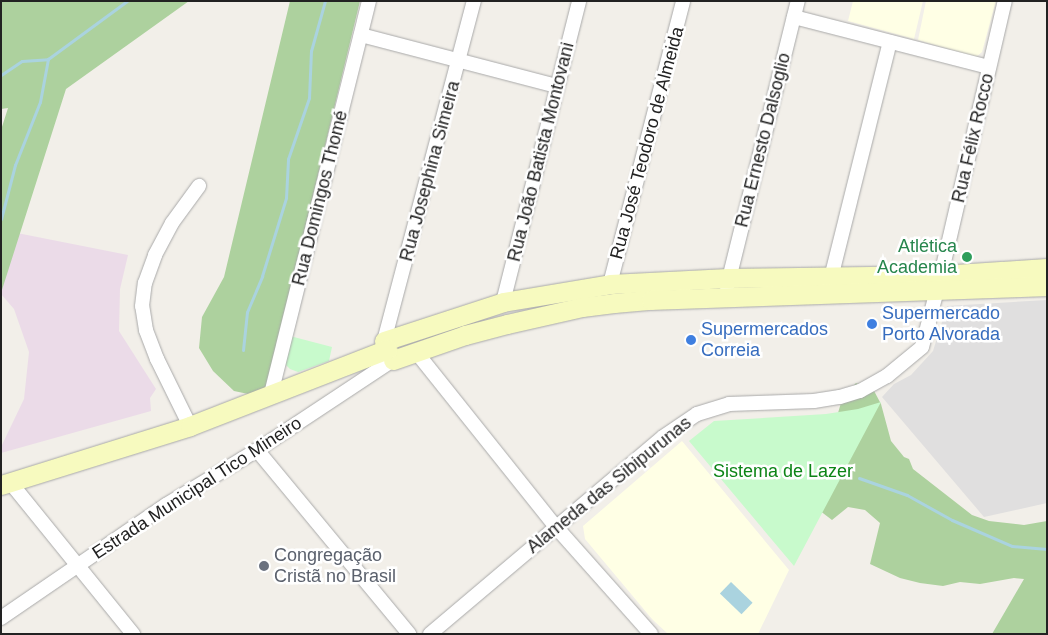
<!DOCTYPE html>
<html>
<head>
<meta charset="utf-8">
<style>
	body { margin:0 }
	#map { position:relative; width:1048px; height:635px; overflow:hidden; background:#f2efe9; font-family:Helvetica,sans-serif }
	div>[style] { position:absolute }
	.residential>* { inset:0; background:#e0dfdf }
	.industrial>* { inset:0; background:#ebdbe8 }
	.education>* { inset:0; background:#ffffe5 }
	.forest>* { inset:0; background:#add19e }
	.park>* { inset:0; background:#c8facc }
	.water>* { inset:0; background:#aad3df; transform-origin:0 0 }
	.stream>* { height:3px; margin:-1.5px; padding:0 1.5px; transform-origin:1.5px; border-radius:1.5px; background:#aad3df }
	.roads { filter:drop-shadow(0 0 1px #a9a9a9) drop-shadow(0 0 1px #a9a9a9) }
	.street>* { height:14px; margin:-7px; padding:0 7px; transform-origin:7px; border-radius:7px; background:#fff }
	.secondary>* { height:19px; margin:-9.5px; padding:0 9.5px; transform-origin:9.5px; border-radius:9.5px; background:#f7fabf }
	.dots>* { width:14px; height:14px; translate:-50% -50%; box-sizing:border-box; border:2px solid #fff; border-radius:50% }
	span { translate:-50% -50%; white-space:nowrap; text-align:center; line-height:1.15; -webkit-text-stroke:5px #fff; paint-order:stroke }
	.street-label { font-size:18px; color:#222 }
	.leisure-label { font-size:18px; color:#27864d }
	.right { translate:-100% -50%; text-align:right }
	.shop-label { font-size:18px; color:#366cbe }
	.left { translate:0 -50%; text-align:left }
	.park-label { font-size:18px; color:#0c8416 }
	.worship-label { font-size:18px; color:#5b616d }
	.frame { position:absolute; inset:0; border:2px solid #222; pointer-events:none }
</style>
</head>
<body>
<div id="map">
	<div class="residential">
		<div style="clip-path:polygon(1047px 300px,1047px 503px,984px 517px,882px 397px,894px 384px,911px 375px,933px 351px,947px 306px)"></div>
	</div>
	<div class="industrial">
		<div style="clip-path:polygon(12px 232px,128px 255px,120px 289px,119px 331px,156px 389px,150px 398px,151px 411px,1px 453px,1px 447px,24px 399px,29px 352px,14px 309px,1px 294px,1px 268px)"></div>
	</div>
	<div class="education">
		<div style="clip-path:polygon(853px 1px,923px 1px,914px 39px,848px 21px)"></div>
		<div style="clip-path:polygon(926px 1px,996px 1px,982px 52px,976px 57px,918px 40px)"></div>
		<div style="clip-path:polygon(682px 441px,789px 570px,758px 634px,668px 634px,652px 619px,585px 539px,583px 526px)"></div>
	</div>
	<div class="forest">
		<div style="clip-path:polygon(1px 1px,189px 1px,66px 89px,1px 293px,1px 130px,8px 108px,1px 109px)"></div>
		<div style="clip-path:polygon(290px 1px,360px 1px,266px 390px,253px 395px,234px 391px,213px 371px,199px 348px,202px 317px,224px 277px)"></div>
		<div style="clip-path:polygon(856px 383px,873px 389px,881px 404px,891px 441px,904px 457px,909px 459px,913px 469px,972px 515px,989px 521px,1024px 525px,1047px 521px,1047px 634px,992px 634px,1024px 579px,1014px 578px,980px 584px,960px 582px,943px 586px,920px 583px,900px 578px,870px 564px,880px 523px,865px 510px,848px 507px,832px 520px,815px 507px,838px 413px,843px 396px)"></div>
	</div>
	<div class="park">
		<div style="clip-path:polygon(290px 336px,332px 347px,329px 361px,298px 372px,290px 369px,285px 364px)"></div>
		<div style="clip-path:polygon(881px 402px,794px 566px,689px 441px,714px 421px,826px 414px,858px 409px)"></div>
	</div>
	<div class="water">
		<div style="left:731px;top:582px;width:30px;height:16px;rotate:44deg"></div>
	</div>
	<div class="stream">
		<div style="left:1px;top:75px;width:25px;rotate:-34deg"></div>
		<div style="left:22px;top:61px;width:26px;rotate:-4deg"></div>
		<div style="left:48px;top:59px;width:98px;rotate:-36.3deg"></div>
		<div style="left:1px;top:219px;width:56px;rotate:-75.5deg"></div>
		<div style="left:15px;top:165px;width:68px;rotate:-68.4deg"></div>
		<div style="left:40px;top:102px;width:44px;rotate:-79.5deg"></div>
		<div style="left:243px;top:350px;width:38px;rotate:-84deg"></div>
		<div style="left:247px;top:312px;width:39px;rotate:-67deg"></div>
		<div style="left:262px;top:276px;width:82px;rotate:-72.9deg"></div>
		<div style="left:286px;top:198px;width:39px;rotate:-87deg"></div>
		<div style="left:288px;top:159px;width:65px;rotate:-71deg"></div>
		<div style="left:309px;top:98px;width:47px;rotate:-87.6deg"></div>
		<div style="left:311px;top:51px;width:52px;rotate:-74.4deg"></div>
		<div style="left:859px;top:478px;width:51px;rotate:19.5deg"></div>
		<div style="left:907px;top:495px;width:51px;rotate:29.1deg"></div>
		<div style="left:952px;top:520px;width:65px;rotate:23.4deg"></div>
		<div style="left:1012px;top:546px;width:35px;rotate:5deg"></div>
	</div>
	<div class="roads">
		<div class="street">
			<div style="left:794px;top:17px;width:201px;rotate:14.4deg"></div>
			<div style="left:361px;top:35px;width:203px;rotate:14.6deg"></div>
			<div style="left:831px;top:278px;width:243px;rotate:-76deg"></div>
			<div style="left:610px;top:284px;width:292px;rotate:-75.5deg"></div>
			<div style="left:727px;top:287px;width:295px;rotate:-76.1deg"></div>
			<div style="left:503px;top:302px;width:310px;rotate:-75.8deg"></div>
			<div style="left:417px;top:353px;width:223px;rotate:51.4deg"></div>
			<div style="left:556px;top:527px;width:143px;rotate:48.4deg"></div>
			<div style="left:271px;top:394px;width:405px;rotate:-76deg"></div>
			<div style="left:190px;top:426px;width:75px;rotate:-116.2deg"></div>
			<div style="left:157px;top:359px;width:31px;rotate:-111deg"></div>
			<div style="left:146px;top:330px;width:24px;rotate:-99deg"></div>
			<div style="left:142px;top:306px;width:23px;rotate:-83deg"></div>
			<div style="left:145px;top:283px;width:30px;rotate:-70deg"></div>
			<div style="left:155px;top:255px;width:36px;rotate:-62deg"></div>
			<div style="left:172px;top:223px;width:46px;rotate:-53.9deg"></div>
			<div style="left:257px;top:450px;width:239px;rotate:50.4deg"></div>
			<div style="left:10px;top:482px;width:196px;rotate:51deg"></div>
			<div style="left:1px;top:618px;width:200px;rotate:-34.4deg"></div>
			<div style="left:166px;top:505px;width:106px;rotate:-31.1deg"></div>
			<div style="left:257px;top:450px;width:163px;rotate:-33.5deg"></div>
			<div style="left:393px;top:360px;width:21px;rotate:-115deg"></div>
			<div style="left:384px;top:341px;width:352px;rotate:-75.2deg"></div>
			<div style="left:430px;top:634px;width:305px;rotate:-40.2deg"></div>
			<div style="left:663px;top:437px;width:41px;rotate:-34.1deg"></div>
			<div style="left:697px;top:414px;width:34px;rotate:-17deg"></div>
			<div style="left:729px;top:404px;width:85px;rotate:-2deg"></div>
			<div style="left:814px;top:401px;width:26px;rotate:-9deg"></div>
			<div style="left:840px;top:397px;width:21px;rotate:-17deg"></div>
			<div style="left:860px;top:391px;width:31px;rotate:-29deg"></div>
			<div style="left:887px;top:376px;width:45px;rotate:-39.6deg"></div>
			<div style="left:922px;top:347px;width:74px;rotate:-75.2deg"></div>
			<div style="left:941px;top:275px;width:281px;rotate:-76.9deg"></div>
		</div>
		<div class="secondary">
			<div style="left:384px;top:341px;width:125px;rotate:-18.1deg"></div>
			<div style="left:503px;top:302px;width:109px;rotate:-9.5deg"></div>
			<div style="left:610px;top:284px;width:118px;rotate:-2.9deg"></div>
			<div style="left:728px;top:278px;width:213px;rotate:-0.8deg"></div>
			<div style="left:941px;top:275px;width:106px;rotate:-3.8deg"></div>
			<div style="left:393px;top:360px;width:76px;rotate:-19.1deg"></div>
			<div style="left:465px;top:335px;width:43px;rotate:-14.7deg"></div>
			<div style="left:507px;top:324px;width:77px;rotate:-12.8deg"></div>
			<div style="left:582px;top:307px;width:32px;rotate:-7deg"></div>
			<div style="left:614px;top:303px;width:37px;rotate:-5deg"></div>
			<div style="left:651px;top:300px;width:396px;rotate:-2deg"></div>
			<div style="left:1px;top:485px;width:198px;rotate:-17.3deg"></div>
			<div style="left:190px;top:426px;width:212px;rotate:-21.3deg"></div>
		</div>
	</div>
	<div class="dots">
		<div style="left:967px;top:257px;background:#2e9e5b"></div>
		<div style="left:872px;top:324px;background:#3f7fe0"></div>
		<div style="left:691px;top:340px;background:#3f7fe0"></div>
		<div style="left:264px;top:566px;background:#6b7280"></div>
	</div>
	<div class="street-label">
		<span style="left:973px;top:138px;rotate:-77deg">Rua Félix Rocco</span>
		<span style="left:763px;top:140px;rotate:-76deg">Rua Ernesto Dalsoglio</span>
		<span style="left:647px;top:143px;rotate:-75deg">Rua José Teodoro de Almeida</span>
		<span style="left:541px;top:152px;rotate:-76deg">Rua João Batista Montovani</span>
		<span style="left:430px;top:171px;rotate:-75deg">Rua Josephina Simeira</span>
		<span style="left:320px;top:198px;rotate:-76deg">Rua Domingos Thomé</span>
		<span style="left:609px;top:485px;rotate:-39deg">Alameda das Sibipurunas</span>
		<span style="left:197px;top:488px;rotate:-33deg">Estrada Municipal Tico Mineiro</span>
	</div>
	<div class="leisure-label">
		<span class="right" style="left:957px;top:257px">Atlética<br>Academia</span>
	</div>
	<div class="shop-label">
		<span class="left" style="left:882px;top:324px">Supermercado<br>Porto Alvorada</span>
		<span class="left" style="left:701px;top:340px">Supermercados<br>Correia</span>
	</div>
	<div class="park-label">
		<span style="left:783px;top:471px">Sistema de Lazer</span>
	</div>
	<div class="worship-label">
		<span class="left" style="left:274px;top:566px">Congregação<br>Cristã no Brasil</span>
	</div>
	<div class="frame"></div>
</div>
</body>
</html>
